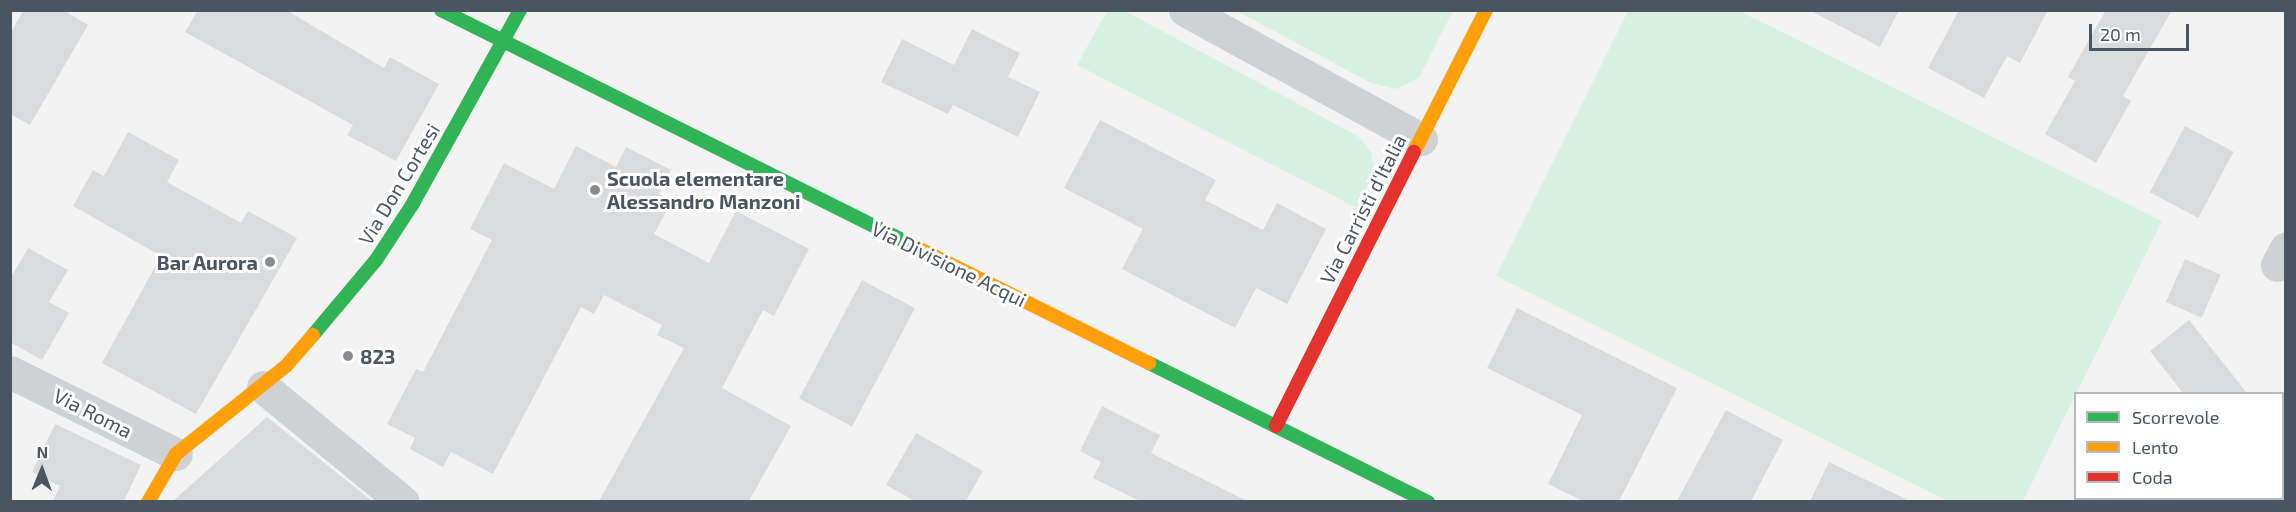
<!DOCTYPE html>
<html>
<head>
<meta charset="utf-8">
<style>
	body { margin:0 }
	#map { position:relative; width:2296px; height:512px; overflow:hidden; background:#f3f3f3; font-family:"Exo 2",sans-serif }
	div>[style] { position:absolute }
	.green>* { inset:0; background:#d7f2e2 }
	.building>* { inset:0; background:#dadbdd; transform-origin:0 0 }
	.street>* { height:33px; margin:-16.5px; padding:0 16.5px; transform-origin:16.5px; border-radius:16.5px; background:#cfd2d4 }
	.fast>* { height:14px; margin:-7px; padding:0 7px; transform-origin:7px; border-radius:7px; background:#30b455 }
	.slow>* { height:14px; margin:-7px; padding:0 7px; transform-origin:7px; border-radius:7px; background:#ff9f0a }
	.jam>* { height:14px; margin:-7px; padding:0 7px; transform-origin:7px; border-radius:7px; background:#e5322d }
	.dots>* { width:16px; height:16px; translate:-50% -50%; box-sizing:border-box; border:3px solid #fff; border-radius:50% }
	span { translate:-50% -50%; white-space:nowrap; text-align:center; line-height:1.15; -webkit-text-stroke:6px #fff; paint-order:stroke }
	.poi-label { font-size:20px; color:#495561; font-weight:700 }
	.left { translate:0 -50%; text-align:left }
	.right { translate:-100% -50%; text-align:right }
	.street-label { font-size:20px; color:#495561 }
	.frame { position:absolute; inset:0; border:12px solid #495561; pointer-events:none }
	.legend { position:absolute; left:2074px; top:392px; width:210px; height:108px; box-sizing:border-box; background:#fff; border:2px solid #b6bbc0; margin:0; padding:8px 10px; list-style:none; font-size:18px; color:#495561 }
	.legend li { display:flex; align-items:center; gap:12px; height:30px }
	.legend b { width:30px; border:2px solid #b6bbc0 }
	.north { position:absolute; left:12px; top:440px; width:60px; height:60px; -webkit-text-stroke:4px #fff; paint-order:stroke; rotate:1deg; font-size:16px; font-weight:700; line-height:24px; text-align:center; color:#495561 }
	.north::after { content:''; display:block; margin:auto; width:21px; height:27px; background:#495561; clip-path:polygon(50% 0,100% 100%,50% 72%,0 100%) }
	.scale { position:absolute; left:2089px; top:24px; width:100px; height:27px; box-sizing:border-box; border:3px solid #495561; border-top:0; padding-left:8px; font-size:18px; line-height:21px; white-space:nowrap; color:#495561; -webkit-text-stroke:4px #fff; paint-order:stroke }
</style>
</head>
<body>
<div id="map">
	<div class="green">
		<div style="clip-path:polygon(1107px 11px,1125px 11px,1358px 136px,1371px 152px,1374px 171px,1357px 208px,1077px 65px)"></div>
		<div style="clip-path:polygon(1237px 11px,1453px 11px,1419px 78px,1396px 89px,1371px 83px)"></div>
		<div style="clip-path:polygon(1628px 11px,1739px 11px,2162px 221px,2023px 501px,1948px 501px,1496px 276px)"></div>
	</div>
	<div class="building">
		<div style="clip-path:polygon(24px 10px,63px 10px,88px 25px,30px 125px,10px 114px,10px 33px)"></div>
		<div style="clip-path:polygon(198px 10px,286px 10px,384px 68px,390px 57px,439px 84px,396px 161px,347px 135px,353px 125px,185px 32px)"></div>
		<div style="clip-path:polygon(1809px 10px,1899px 10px,1880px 47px)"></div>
		<div style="clip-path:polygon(1959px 10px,2048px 10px,2020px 63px,2007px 56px,1984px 98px,1928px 68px)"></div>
		<div style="clip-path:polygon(2106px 10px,2172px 10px,2123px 96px,2131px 101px,2096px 163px,2045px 134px,2075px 81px,2068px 77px)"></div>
		<div style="clip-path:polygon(972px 29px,1020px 53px,1008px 77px,1040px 92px,1018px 137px,953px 105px,948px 114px,881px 82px,902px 39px,954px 65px)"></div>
		<div style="clip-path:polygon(1100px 120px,1216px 180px,1205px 200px,1263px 230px,1277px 203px,1326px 229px,1287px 304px,1256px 288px,1235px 328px,1122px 269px,1143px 229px,1064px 188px)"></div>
		<div style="left:2185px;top:126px;width:55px;height:75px;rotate:28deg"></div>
		<div style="clip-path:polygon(128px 132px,179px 160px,167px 182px,241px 223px,248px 211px,297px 238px,196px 414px,102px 363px,161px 256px,73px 206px,93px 170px,104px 176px)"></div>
		<div style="clip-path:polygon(576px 146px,616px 167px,626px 147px,671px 170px,659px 194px,672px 201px,654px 234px,709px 263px,736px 211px,809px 249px,774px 316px,763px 310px,722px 388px,791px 426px,749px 501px,599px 501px,684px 348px,657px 335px,662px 325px,604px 295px,594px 314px,581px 307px,493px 474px,451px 452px,443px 467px,410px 449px,415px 438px,387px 424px,416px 369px,423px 372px,492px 240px,470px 229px,504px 163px,554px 189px)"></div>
		<div style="clip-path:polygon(28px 248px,68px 270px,49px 302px,69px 313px,42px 360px,10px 342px,10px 279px)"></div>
		<div style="left:2185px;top:259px;width:39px;height:47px;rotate:24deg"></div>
		<div style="left:862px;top:280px;width:60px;height:134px;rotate:28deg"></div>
		<div style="clip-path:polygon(1517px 308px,1677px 388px,1619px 501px,1583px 501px,1548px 484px,1582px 415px,1487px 368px)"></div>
		<div style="clip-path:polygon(2189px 320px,2247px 393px,2183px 393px,2150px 351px)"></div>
		<div style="clip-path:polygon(1102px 406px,1160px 435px,1151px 453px,1247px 501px,1140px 501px,1093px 478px,1101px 462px,1080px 451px)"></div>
		<div style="clip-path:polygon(1726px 410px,1783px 440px,1751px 501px,1677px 501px)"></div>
		<div style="clip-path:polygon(267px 417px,372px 501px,173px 501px)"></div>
		<div style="clip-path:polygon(55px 424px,141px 465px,124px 501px,53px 501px,60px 486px,32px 472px)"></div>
		<div style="clip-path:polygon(916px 433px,983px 471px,966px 501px,915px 501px,886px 485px)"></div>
		<div style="clip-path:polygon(1829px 462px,1910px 501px,1810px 501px)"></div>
	</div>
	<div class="street">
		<div style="left:1185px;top:10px;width:269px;rotate:28.7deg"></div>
		<div style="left:2277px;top:265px;width:19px;rotate:-62deg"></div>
		<div style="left:10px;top:372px;width:185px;rotate:26.3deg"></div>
		<div style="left:263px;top:387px;width:181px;rotate:39.4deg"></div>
	</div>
	<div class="fast">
		<div style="left:441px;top:10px;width:535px;rotate:26.52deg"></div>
		<div style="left:313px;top:335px;width:98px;rotate:-50deg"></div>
		<div style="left:376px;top:260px;width:66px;rotate:-56.8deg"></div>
		<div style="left:412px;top:205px;width:223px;rotate:-61deg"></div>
		<div style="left:1149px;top:363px;width:312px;rotate:26.5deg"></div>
	</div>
	<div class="slow">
		<div style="left:1414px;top:152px;width:159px;rotate:-63.1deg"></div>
		<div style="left:920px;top:249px;width:256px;rotate:26.5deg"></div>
		<div style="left:148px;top:502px;width:56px;rotate:-59.7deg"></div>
		<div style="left:176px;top:454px;width:141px;rotate:-38.7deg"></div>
		<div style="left:286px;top:366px;width:41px;rotate:-48.9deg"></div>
	</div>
	<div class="jam">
		<div style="left:1276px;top:426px;width:307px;rotate:-63.3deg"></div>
	</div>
	<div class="dots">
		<div style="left:595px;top:190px;background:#848c94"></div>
		<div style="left:270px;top:262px;background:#848c94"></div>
		<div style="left:348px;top:356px;background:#848c94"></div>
	</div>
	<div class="poi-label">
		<span class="left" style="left:607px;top:190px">Scuola elementare<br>Alessandro Manzoni</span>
		<span class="right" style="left:258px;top:262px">Bar Aurora</span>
		<span class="left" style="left:360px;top:356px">823</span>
	</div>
	<div class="street-label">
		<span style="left:399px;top:184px;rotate:-59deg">Via Don Cortesi</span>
		<span style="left:1363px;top:209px;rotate:-63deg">Via Carristi d'Italia</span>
		<span style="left:949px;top:264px;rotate:26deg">Via Divisione Acqui</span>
		<span style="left:93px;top:413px;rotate:27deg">Via Roma</span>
	</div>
	<div class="frame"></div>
	<ul class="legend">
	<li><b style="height:8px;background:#30b455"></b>Scorrevole</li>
	<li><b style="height:8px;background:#ff9f0a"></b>Lento</li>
	<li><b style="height:8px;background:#e5322d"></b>Coda</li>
	</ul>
	<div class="north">N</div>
	<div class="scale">20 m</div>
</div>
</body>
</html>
